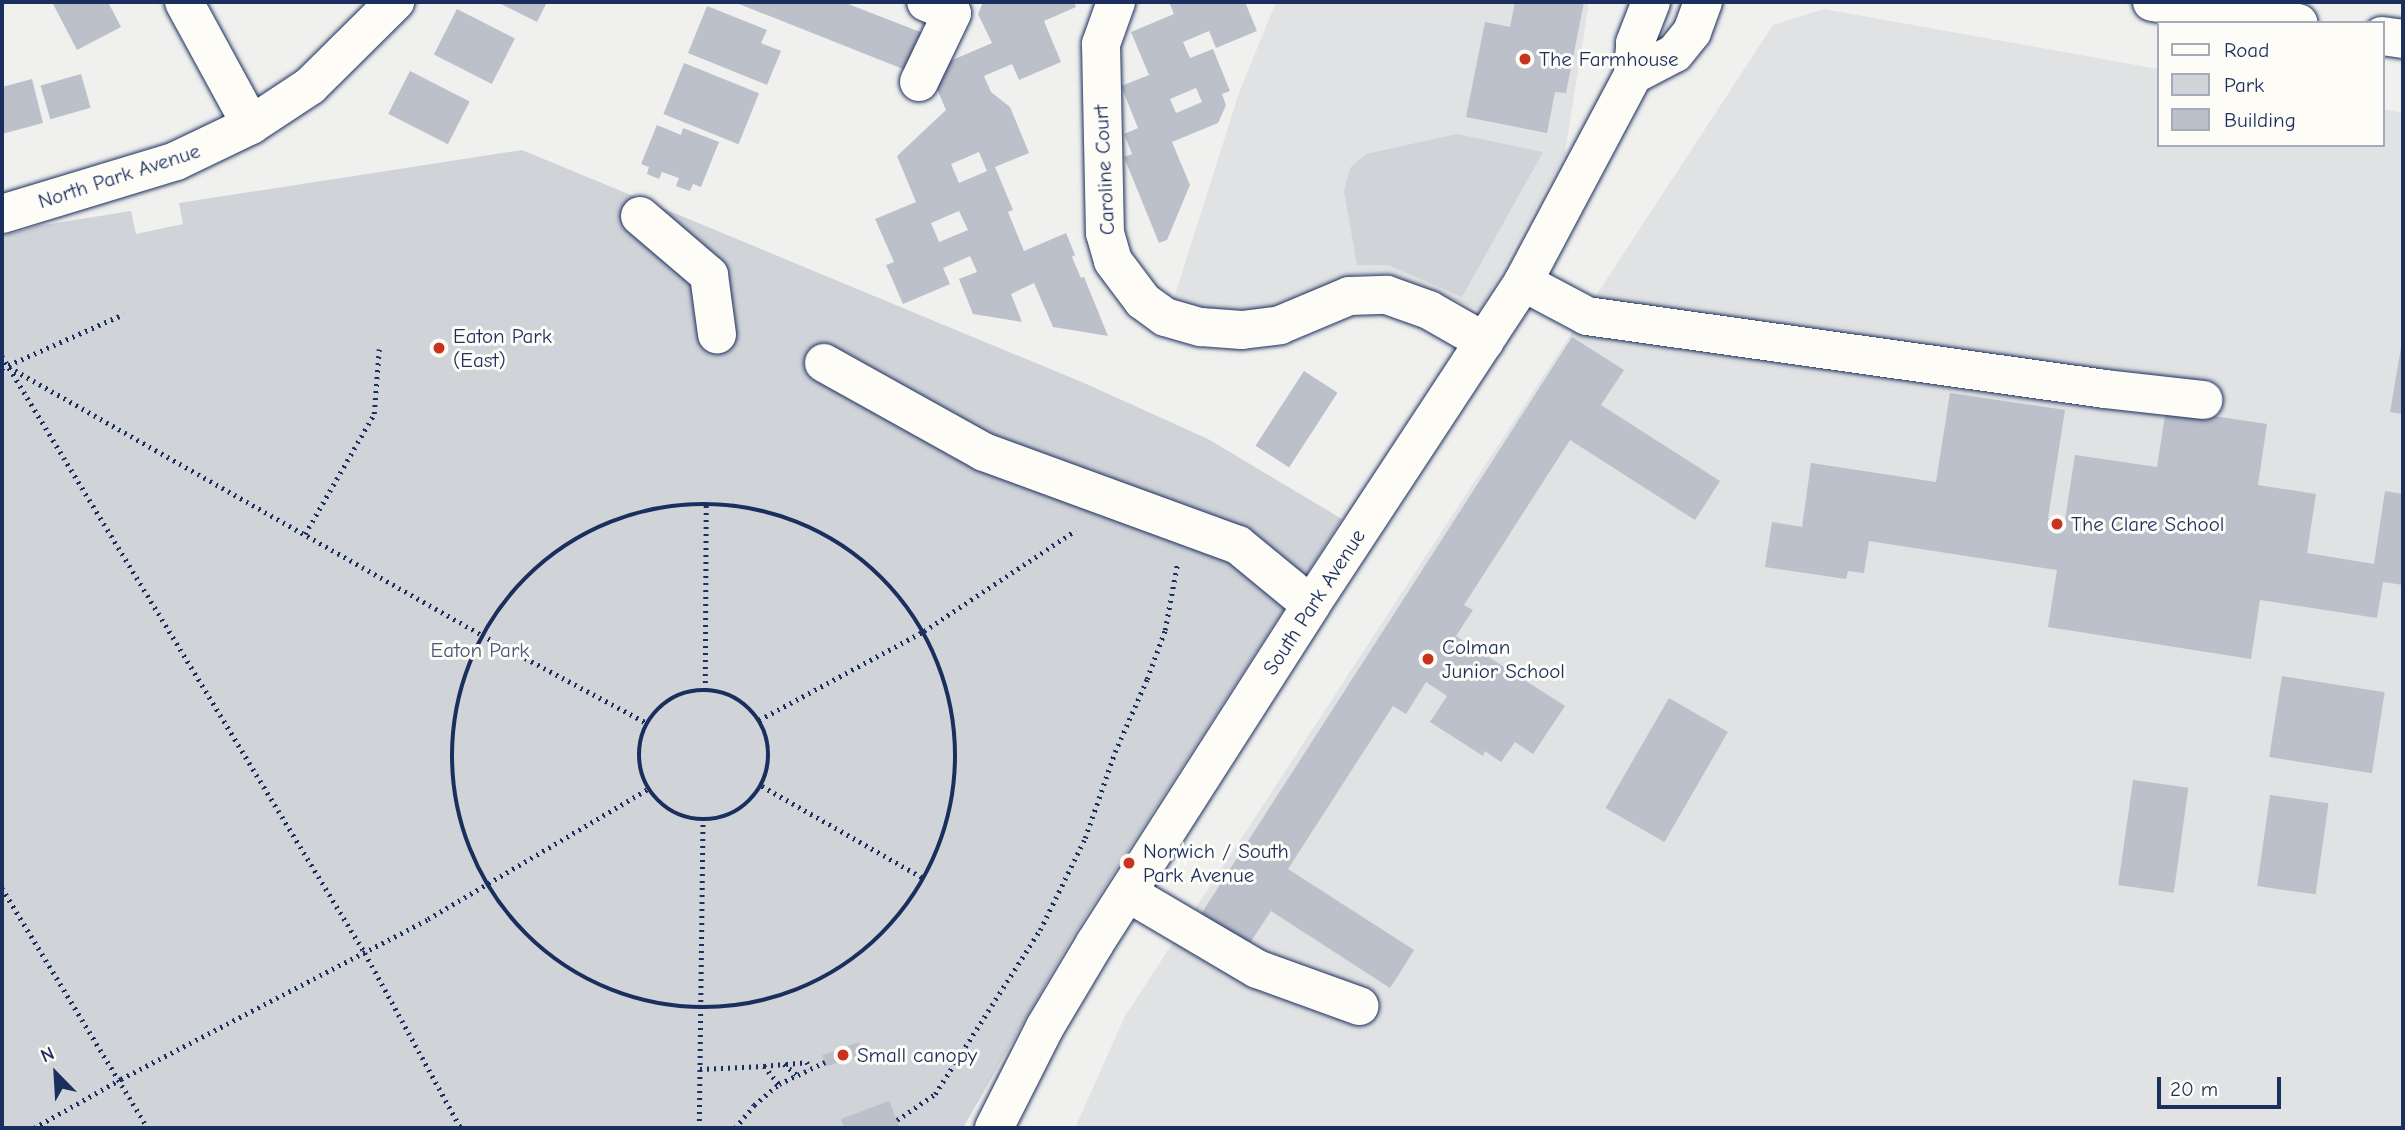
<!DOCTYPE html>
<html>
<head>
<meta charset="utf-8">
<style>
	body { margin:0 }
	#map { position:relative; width:2405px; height:1130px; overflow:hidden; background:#f0f0ee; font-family:"Comic Neue",sans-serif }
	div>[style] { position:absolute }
	.built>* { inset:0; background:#e0e2e3 }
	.green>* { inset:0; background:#d0d3d8 }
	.building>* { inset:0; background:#bbc0ca; transform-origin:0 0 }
	.path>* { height:4.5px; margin-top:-2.25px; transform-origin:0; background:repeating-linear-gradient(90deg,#1b2f5e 0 2px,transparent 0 7px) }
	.path>.ring { margin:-2.25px; padding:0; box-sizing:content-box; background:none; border:4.5px solid #1b2f5e; border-radius:50% }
	.roads { filter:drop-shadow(0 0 2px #1b2f5e) drop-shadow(0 0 2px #1b2f5e) }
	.minor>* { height:38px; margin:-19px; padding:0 19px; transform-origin:19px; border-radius:19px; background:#fdfcf7 }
	.highway>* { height:38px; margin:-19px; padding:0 19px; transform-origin:19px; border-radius:19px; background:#fdfcf7 }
	.dots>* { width:19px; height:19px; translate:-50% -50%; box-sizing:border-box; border:4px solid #fdfcf7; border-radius:50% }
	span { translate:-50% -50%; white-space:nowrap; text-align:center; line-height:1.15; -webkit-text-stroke:6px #fdfcf7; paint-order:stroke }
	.poi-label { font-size:21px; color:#1b2f5e }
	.left { translate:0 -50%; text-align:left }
	.street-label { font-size:21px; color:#1b2f5e }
	.park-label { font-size:21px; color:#48587c }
	.frame { position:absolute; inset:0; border:4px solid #1b2f5e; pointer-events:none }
	.legend { position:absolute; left:2157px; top:21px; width:228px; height:126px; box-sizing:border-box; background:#fdfcf7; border:2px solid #a3aaba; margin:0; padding:9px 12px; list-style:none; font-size:21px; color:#1b2f5e }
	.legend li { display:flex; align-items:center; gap:14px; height:35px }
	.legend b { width:35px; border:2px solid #a3aaba }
	.north { position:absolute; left:21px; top:1039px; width:70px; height:70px; -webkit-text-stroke:5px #fdfcf7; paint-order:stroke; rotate:336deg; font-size:19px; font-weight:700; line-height:28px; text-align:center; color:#1b2f5e }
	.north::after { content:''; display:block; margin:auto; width:24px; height:32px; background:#1b2f5e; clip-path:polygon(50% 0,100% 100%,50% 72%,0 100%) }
	.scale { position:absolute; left:2157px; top:1077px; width:124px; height:32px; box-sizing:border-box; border:4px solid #1b2f5e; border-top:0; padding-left:9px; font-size:21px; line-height:24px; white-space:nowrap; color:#1b2f5e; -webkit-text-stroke:5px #fdfcf7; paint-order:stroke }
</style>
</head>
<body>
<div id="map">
	<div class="built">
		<div style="clip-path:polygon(1276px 2px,1589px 2px,1565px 153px,1480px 310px,1388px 274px,1358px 274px,1331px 283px,1287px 305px,1241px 313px,1192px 307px,1174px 298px,1239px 93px)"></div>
		<div style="clip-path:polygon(1824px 9px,2158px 69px,2158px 145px,2382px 145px,2382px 109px,2403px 113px,2403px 1128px,1075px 1128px,1125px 1016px,1773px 25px)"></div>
	</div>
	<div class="green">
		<div style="clip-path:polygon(1457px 134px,1543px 152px,1462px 297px,1388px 265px,1357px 265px,1344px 191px,1350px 168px,1366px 154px)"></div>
		<div style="clip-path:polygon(522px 150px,1084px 383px,1208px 439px,1342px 519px,1073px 936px,963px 1128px,2px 1128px,2px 236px,37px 226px,131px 211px,136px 234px,183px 224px,179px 203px)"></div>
	</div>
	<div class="building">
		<div style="clip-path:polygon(52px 2px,108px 2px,121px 27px,77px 50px)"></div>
		<div style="clip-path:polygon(497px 2px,547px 2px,537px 22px)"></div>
		<div style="clip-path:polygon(734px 2px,843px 2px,928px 35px,913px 73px)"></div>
		<div style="clip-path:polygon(evenodd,983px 2px,1074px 2px,1076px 7px,1044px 21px,1061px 62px,1019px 80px,1012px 64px,984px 76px,991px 92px,1010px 107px,1029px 153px,995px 167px,1013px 210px,1008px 212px,1024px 251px,1066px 233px,1075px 255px,1072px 257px,1081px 278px,1084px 277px,1108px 336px,1053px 327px,1034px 283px,1011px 294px,1022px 322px,973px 314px,959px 279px,977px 272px,970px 256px,943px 268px,950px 284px,903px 304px,886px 265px,894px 262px,875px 219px,916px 202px,897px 156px,946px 110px,929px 70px,992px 43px,978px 14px,983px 2px,979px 152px,987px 171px,959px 183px,951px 164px,979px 152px,983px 2px,959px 211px,968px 230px,939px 242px,931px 223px,959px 211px)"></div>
		<div style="clip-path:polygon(evenodd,1169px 2px,1245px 2px,1257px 31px,1216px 48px,1209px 31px,1183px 42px,1190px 58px,1213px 49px,1230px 91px,1222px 94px,1226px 105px,1218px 123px,1172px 142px,1190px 185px,1167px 240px,1159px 243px,1124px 157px,1132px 154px,1124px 134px,1138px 128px,1121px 86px,1149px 75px,1131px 32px,1174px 14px,1169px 2px,1196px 88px,1202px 102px,1176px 113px,1170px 99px,1196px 88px)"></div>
		<div style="clip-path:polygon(1515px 2px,1584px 2px,1566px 93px,1555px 92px,1547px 133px,1466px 117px,1485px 22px,1510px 27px)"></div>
		<div style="clip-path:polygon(707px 6px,767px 30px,761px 43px,781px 51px,767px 85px,688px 53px)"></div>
		<div style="left:457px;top:9px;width:65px;height:51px;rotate:27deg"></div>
		<div style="left:684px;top:63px;width:81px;height:55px;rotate:22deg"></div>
		<div style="left:410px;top:71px;width:67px;height:48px;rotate:27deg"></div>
		<div style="left:81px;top:74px;width:35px;height:42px;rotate:74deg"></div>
		<div style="clip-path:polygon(32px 79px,43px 123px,2px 134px,2px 87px)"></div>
		<div style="clip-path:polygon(657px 125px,681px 135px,683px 128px,719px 142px,701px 187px,693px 184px,690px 191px,676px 186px,679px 178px,662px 172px,659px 179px,647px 174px,649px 167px,641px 164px)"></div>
		<div style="clip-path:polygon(1572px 337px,1624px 370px,1601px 405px,1720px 481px,1695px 520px,1570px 440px,1464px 605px,1473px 610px,1456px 636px,1565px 706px,1533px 754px,1515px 742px,1501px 762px,1485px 751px,1483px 756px,1430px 722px,1447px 696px,1426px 682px,1406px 714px,1393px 706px,1288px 869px,1414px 950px,1398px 976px,1390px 988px,1271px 911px,1244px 952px,1196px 922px)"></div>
		<div style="clip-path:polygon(2402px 342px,2403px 342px,2403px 414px,2390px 412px)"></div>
		<div style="left:1304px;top:371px;width:40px;height:89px;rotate:33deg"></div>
		<div style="clip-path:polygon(1950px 393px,2065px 410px,2048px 518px,2065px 520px,2075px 455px,2157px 467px,2166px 409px,2267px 424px,2258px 485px,2316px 494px,2307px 553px,2374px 564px,2385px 491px,2403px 494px,2403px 585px,2383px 582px,2377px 618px,2260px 600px,2251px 659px,2048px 627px,2057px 570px,1869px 541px,1864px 573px,1848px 571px,1846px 579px,1765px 567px,1772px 522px,1802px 527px,1811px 463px,1936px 482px)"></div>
		<div style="left:2282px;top:676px;width:104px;height:82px;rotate:9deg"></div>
		<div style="left:1669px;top:698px;width:68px;height:127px;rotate:30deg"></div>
		<div style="left:2133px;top:780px;width:56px;height:106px;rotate:8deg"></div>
		<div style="left:2270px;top:795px;width:59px;height:92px;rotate:8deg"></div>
		<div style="left:859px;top:1042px;width:12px;height:39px;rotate:70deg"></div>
		<div style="clip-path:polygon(889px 1101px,900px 1128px,844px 1128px,841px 1119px)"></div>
	</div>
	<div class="path">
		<div style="left:2px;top:356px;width:699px;rotate:58.7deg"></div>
		<div style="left:365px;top:953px;width:200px;rotate:61.3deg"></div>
		<div style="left:9px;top:367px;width:544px;rotate:29.54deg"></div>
		<div style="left:482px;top:635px;width:187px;rotate:28.1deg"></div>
		<div style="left:2px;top:368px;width:133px;rotate:-23.9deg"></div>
		<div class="ring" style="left:452px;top:504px;width:499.5px;height:499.5px"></div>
		<div style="left:305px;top:534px;width:138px;rotate:-60.1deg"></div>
		<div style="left:374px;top:414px;width:65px;rotate:-85.6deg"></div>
		<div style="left:705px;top:690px;width:187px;rotate:-89.7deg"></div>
		<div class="ring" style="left:639px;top:690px;width:125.5px;height:125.5px"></div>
		<div style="left:759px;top:720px;width:187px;rotate:-28.3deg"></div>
		<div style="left:924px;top:631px;width:182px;rotate:-33.6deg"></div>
		<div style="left:762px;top:786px;width:188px;rotate:29.7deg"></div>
		<div style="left:2px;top:888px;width:281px;rotate:58.7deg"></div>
		<div style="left:786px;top:1064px;width:21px;rotate:-5deg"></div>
		<div style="left:807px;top:1062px;width:7px;rotate:63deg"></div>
		<div style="left:764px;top:1066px;width:20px;rotate:-6deg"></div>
		<div style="left:784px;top:1064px;width:16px;rotate:40deg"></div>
		<div style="left:700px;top:1069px;width:64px;rotate:-2.7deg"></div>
		<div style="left:764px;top:1066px;width:23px;rotate:50deg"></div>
		<div style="left:897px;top:1120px;width:46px;rotate:-34.4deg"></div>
		<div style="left:935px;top:1094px;width:195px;rotate:-57.4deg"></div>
		<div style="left:1040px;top:930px;width:102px;rotate:-63.9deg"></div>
		<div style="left:1085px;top:838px;width:91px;rotate:-70.8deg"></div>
		<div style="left:1115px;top:752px;width:80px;rotate:-66.3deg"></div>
		<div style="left:1147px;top:679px;width:52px;rotate:-69.8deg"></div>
		<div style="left:1165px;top:630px;width:66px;rotate:-79.5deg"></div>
		<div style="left:34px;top:1128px;width:100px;rotate:-29.4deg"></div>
		<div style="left:121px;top:1079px;width:346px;rotate:-27.5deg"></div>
		<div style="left:428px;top:919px;width:256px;rotate:-30.6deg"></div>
		<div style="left:699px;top:1128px;width:307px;rotate:-89.3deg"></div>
		<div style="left:735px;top:1128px;width:30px;rotate:-50deg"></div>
		<div style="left:754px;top:1105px;width:33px;rotate:-40deg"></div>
		<div style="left:779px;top:1084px;width:51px;rotate:-25.6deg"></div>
	</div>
	<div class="roads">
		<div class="minor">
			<div style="left:184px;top:2px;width:140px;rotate:61.4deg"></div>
			<div style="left:1116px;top:2px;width:45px;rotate:109.7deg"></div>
			<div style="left:1101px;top:44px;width:189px;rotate:88.8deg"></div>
			<div style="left:1105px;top:233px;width:29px;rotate:74deg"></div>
			<div style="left:1113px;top:261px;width:50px;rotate:53.1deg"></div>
			<div style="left:1143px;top:301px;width:27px;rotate:36deg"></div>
			<div style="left:1165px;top:317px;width:37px;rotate:16deg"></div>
			<div style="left:1201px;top:327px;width:41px;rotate:4.2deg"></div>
			<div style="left:1242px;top:330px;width:38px;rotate:-7deg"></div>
			<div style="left:1280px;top:325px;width:75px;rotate:-22.8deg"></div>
			<div style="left:1349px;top:296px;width:38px;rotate:-2deg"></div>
			<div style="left:1387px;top:295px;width:45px;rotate:19.7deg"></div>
			<div style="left:1429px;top:310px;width:64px;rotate:29.7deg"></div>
			<div style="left:1633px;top:75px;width:47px;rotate:-27.6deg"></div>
			<div style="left:1675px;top:53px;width:27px;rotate:-51deg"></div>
			<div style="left:1692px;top:32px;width:32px;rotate:-70deg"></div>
			<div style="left:919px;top:82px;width:76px;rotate:-64.4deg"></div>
			<div style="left:952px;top:13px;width:28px;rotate:-157deg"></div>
			<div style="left:2px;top:214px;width:182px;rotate:-16.9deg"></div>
			<div style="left:176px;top:161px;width:83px;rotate:-25.6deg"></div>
			<div style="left:251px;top:125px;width:71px;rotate:-33.5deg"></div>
			<div style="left:310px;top:86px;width:120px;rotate:-44.7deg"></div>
			<div style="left:640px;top:216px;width:91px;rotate:40.5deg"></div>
			<div style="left:709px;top:275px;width:60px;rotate:82.3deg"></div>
			<div style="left:1523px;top:282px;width:72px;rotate:28deg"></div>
			<div style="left:1587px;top:316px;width:523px;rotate:8.02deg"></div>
			<div style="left:2105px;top:389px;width:99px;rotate:6.4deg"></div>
			<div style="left:824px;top:363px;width:183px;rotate:29.1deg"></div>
			<div style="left:984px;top:452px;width:270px;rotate:20.1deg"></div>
			<div style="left:1238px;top:545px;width:94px;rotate:39.4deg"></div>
			<div style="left:1128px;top:893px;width:150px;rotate:30.5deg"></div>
			<div style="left:1257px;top:969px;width:109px;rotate:19.9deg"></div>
			<div style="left:994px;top:1128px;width:113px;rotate:-63.2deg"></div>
			<div style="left:1045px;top:1027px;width:98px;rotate:-59.2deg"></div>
			<div style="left:1095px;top:943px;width:401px;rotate:-57.4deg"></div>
			<div style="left:1311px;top:605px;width:386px;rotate:-56.7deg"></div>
			<div style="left:1523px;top:282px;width:234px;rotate:-62deg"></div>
			<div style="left:1633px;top:75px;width:32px;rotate:-86deg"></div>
			<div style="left:1635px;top:43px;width:44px;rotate:-68.7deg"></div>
		</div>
		<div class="highway">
			<div style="left:2152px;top:2px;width:148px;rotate:8.2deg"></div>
			<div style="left:2382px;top:36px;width:21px;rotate:8deg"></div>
		</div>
	</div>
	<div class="dots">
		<div style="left:1525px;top:59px;background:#c8321e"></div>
		<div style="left:439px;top:348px;background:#c8321e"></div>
		<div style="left:2057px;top:524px;background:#c8321e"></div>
		<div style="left:1428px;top:659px;background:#c8321e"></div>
		<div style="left:1129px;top:863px;background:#c8321e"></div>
		<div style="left:843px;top:1055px;background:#c8321e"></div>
	</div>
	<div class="poi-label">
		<span class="left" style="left:1539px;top:59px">The Farmhouse</span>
		<span class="left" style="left:453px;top:348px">Eaton Park<br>(East)</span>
		<span class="left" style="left:2071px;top:524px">The Clare School</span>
		<span class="left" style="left:1442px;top:659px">Colman<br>Junior School</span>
		<span class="left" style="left:1143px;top:863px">Norwich / South<br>Park Avenue</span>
		<span class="left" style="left:857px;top:1055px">Small canopy</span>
	</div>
	<div class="street-label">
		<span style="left:1104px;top:170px;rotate:-93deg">Caroline Court</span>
		<span style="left:119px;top:176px;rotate:-18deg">North Park Avenue</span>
		<span style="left:1314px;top:602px;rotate:-57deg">South Park Avenue</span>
	</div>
	<div class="park-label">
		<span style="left:480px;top:650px">Eaton Park</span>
	</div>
	<div class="frame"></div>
	<ul class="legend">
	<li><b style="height:9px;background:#fdfcf7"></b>Road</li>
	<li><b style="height:19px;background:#d0d3d8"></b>Park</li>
	<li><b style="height:19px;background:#bbc0ca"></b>Building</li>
	</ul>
	<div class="north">N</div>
	<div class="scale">20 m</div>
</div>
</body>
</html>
